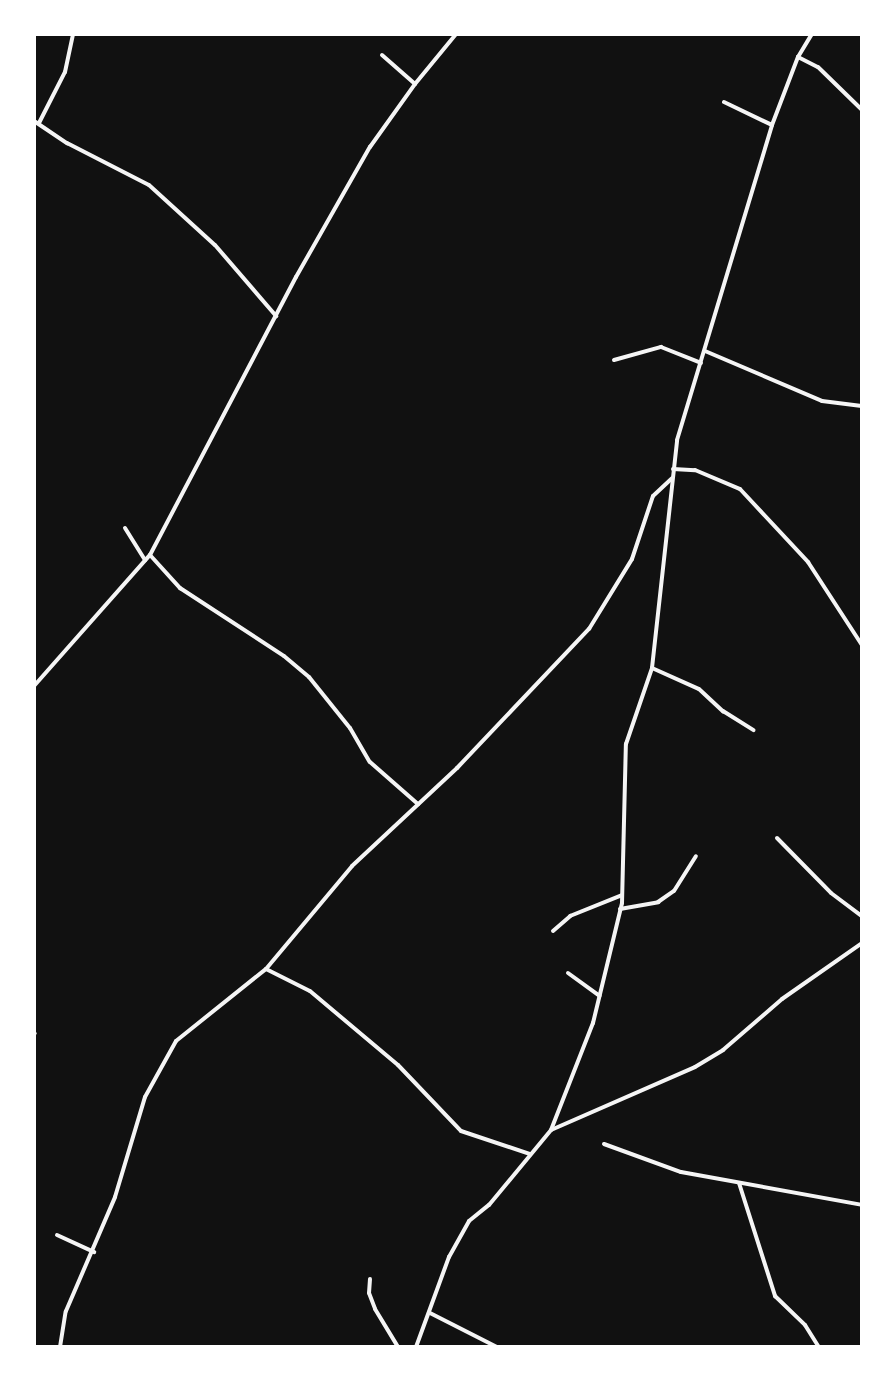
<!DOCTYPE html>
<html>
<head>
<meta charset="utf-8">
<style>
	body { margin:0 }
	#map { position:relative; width:896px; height:1381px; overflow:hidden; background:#111; font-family:Ubuntu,sans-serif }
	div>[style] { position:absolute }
	.minor>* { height:4px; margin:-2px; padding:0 2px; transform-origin:2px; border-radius:2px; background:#f5f5f5 }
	span { translate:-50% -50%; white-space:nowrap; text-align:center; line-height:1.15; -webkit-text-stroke:6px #fff; paint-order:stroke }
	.frame { position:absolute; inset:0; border:36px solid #fff; pointer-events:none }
</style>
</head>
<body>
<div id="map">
	<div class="minor">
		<div style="left:382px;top:55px;width:44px;rotate:41.3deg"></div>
		<div style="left:798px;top:57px;width:22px;rotate:27deg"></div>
		<div style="left:818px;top:67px;width:62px;rotate:44.3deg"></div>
		<div style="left:724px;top:102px;width:53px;rotate:25.6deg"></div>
		<div style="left:34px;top:121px;width:40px;rotate:34deg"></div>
		<div style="left:67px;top:143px;width:92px;rotate:27.1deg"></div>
		<div style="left:149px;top:185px;width:89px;rotate:42.3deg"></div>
		<div style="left:215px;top:245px;width:94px;rotate:49.3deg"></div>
		<div style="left:39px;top:123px;width:57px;rotate:-63deg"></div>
		<div style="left:65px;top:72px;width:39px;rotate:-78deg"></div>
		<div style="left:705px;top:351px;width:127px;rotate:23.1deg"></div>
		<div style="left:822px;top:401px;width:40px;rotate:7.1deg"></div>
		<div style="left:614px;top:360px;width:49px;rotate:-15.5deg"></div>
		<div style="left:661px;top:347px;width:43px;rotate:21.8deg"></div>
		<div style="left:673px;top:469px;width:22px;rotate:3deg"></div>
		<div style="left:695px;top:470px;width:49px;rotate:22.9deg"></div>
		<div style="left:740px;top:489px;width:100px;rotate:47deg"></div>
		<div style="left:808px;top:562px;width:99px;rotate:57deg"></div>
		<div style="left:125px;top:528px;width:38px;rotate:58deg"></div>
		<div style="left:150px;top:555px;width:45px;rotate:47.7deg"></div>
		<div style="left:180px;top:588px;width:124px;rotate:33.2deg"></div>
		<div style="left:284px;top:656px;width:33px;rotate:40deg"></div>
		<div style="left:309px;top:677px;width:65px;rotate:51.2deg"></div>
		<div style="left:350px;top:728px;width:39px;rotate:60deg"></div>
		<div style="left:370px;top:762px;width:64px;rotate:41.2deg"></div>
		<div style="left:652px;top:668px;width:51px;rotate:24.1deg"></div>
		<div style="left:699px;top:689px;width:33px;rotate:43deg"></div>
		<div style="left:723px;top:711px;width:36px;rotate:32deg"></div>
		<div style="left:34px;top:686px;width:175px;rotate:-48.5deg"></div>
		<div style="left:150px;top:555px;width:314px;rotate:-62.3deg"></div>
		<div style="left:296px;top:277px;width:150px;rotate:-60.4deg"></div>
		<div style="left:370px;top:147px;width:77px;rotate:-54.5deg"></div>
		<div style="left:415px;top:84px;width:65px;rotate:-50.6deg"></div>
		<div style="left:777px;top:838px;width:77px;rotate:45.5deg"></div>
		<div style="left:831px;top:893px;width:39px;rotate:37deg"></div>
		<div style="left:620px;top:909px;width:39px;rotate:-10deg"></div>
		<div style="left:658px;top:902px;width:19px;rotate:-35deg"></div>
		<div style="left:674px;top:891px;width:41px;rotate:-57.8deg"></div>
		<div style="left:553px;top:931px;width:23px;rotate:-41deg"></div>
		<div style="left:570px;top:916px;width:56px;rotate:-22deg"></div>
		<div style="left:266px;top:969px;width:49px;rotate:26.6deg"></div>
		<div style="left:310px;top:991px;width:115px;rotate:40.1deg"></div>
		<div style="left:398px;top:1065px;width:91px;rotate:46.3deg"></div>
		<div style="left:461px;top:1131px;width:73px;rotate:18.4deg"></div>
		<div style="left:568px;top:973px;width:39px;rotate:36deg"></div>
		<div style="left:34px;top:1034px;width:1px;rotate:-45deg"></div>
		<div style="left:551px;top:1130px;width:157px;rotate:-23.6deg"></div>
		<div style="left:695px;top:1067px;width:33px;rotate:-31deg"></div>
		<div style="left:723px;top:1050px;width:78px;rotate:-40.8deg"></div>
		<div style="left:782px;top:999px;width:98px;rotate:-35deg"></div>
		<div style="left:604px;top:1144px;width:82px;rotate:20deg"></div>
		<div style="left:681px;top:1172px;width:184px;rotate:10.3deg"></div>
		<div style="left:739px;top:1183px;width:119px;rotate:72.3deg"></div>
		<div style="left:775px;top:1296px;width:42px;rotate:44deg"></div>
		<div style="left:805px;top:1325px;width:26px;rotate:58deg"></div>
		<div style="left:57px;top:1235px;width:41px;rotate:24.7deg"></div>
		<div style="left:370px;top:1279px;width:14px;rotate:94deg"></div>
		<div style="left:369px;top:1293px;width:17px;rotate:69deg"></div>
		<div style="left:375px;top:1309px;width:44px;rotate:58.8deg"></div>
		<div style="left:430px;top:1313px;width:75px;rotate:26.9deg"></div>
		<div style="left:60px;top:1347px;width:36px;rotate:-81deg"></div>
		<div style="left:66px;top:1311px;width:124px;rotate:-66.7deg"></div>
		<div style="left:115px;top:1197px;width:104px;rotate:-73.3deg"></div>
		<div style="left:145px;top:1097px;width:64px;rotate:-61deg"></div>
		<div style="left:176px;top:1041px;width:115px;rotate:-38.7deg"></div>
		<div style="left:266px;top:969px;width:134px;rotate:-50.1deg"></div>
		<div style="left:352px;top:866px;width:144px;rotate:-43deg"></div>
		<div style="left:457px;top:768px;width:192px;rotate:-46.5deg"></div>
		<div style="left:589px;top:629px;width:82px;rotate:-58.4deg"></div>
		<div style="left:632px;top:559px;width:66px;rotate:-71.6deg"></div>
		<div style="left:653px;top:496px;width:26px;rotate:-43deg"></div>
		<div style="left:416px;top:1347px;width:96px;rotate:-69.9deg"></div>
		<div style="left:449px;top:1257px;width:41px;rotate:-60.9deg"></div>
		<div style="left:469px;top:1221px;width:26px;rotate:-39deg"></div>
		<div style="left:489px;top:1205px;width:97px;rotate:-50.4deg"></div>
		<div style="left:551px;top:1130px;width:115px;rotate:-68.6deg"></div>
		<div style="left:593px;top:1023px;width:123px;rotate:-76.4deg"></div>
		<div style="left:622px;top:903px;width:159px;rotate:-88.6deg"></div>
		<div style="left:626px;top:744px;width:80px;rotate:-71.1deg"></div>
		<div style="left:652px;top:668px;width:229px;rotate:-83.7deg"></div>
		<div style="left:677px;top:440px;width:329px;rotate:-73.2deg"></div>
		<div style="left:772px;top:125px;width:73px;rotate:-69.1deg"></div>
		<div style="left:798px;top:57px;width:27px;rotate:-59deg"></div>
	</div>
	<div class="frame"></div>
</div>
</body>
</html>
